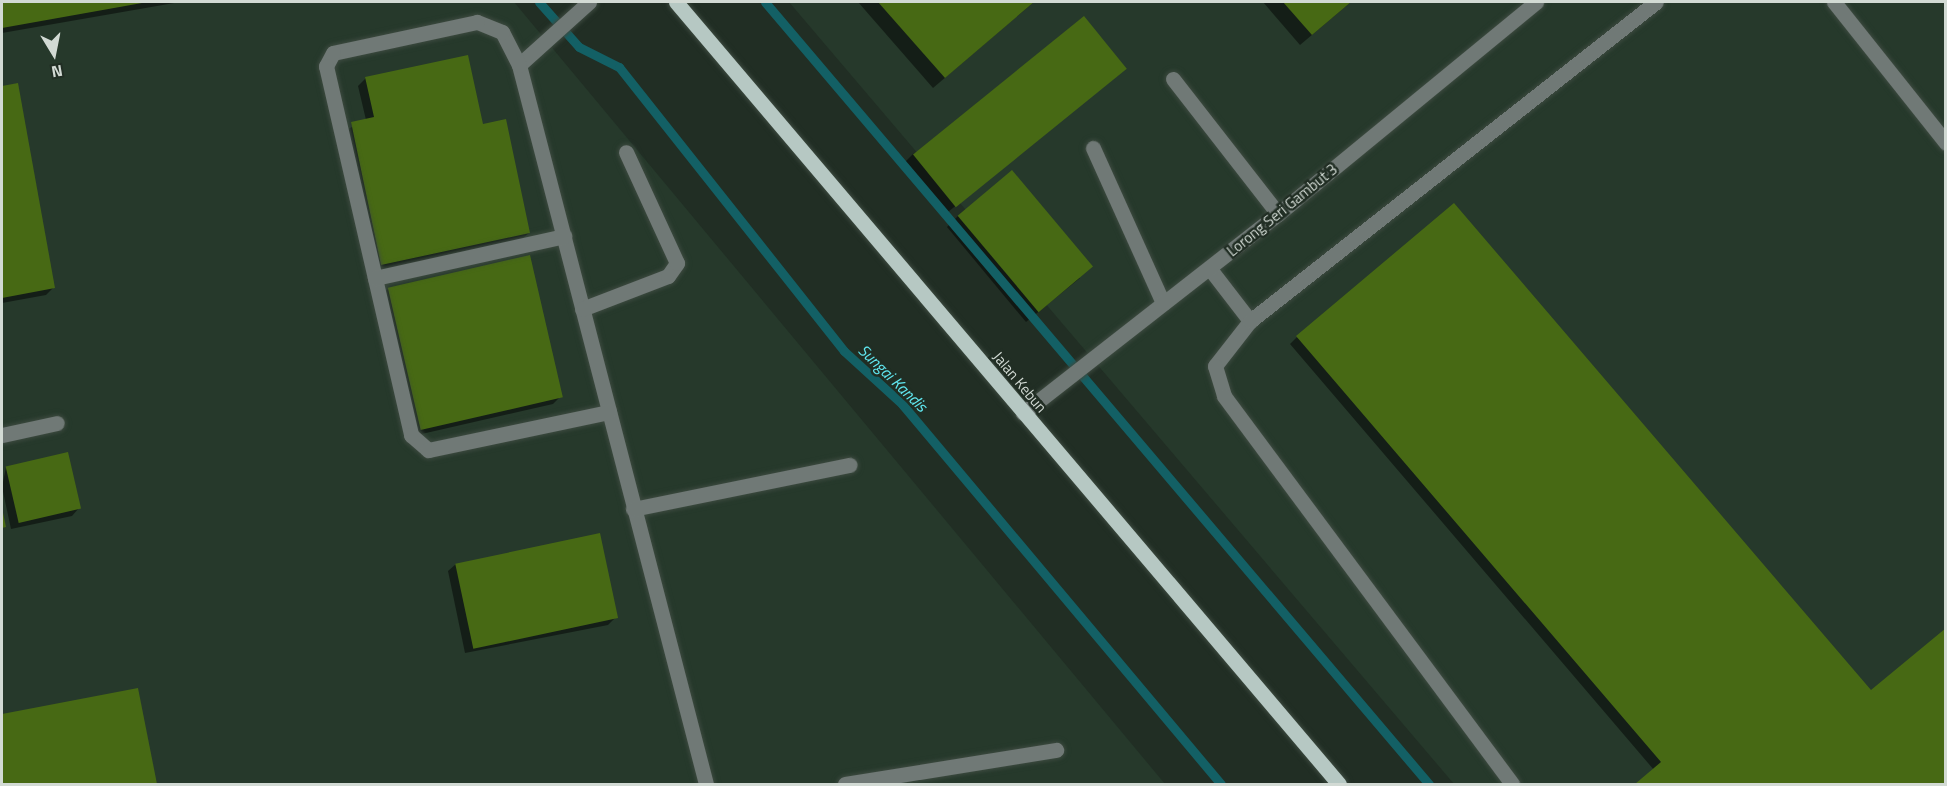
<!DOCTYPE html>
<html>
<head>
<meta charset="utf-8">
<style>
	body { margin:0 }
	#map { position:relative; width:1947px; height:786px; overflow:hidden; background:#212e24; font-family:"Titillium Web",sans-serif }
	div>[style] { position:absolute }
	.built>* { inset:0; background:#26392b }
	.shadow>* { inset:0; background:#0007 }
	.stream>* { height:9px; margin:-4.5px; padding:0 4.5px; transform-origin:4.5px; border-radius:4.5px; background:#136065 }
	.building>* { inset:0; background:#476914; transform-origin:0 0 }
	.roads { filter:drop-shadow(0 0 2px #3d4a40) drop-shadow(0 0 2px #3d4a40) }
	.minor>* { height:15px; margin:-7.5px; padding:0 7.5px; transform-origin:7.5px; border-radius:7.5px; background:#707976 }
	.major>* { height:15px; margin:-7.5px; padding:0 7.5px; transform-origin:7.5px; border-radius:7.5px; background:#b6c8c3 }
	span { translate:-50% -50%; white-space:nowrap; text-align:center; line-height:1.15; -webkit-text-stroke:5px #212e24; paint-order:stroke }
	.street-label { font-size:15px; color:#d2dad4 }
	.water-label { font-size:16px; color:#60e8f1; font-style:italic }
	.frame { position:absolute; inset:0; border:3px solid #d2dad4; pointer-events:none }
	.north { position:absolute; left:24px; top:24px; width:60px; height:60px; -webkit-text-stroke:4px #212e24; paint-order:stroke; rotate:170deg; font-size:16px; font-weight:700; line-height:24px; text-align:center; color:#d2dad4 }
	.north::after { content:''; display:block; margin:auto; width:21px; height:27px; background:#d2dad4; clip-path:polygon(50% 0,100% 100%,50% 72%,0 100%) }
</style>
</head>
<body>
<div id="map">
	<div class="built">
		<div style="clip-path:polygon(2px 2px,514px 2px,1165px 784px,2px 784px)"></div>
		<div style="clip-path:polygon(789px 2px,1945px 2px,1945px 784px,1454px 784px)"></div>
	</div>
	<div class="shadow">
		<div style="clip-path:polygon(2px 2px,180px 2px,2px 33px)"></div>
		<div style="clip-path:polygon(858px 2px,1034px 2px,933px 88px)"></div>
		<div style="clip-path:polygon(1263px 2px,1351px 2px,1300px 45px)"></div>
		<div style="clip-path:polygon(1125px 69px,943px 216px,902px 165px,913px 154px)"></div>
		<div style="clip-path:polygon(366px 78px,481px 126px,529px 233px,521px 240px,374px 272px,344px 131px,366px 120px,358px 86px)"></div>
		<div style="clip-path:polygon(17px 84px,53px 288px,46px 295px,2px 303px,2px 87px)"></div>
		<div style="clip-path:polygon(958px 216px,1080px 278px,1026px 322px,947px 227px)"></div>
		<div style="clip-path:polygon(389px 288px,560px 397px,553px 404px,413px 436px,381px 296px)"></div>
		<div style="clip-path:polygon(1297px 337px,1871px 693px,1946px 630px,1946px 784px,1637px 784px,1654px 770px,1290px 344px)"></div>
		<div style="clip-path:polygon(6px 467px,79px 508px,72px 516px,11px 529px,2px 487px)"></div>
		<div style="clip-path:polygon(456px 564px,616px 617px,608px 625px,465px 653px,448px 571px)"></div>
		<div style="clip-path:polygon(137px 690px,155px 784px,2px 784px,2px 715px)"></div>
	</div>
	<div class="stream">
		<div style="left:539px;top:2px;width:60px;rotate:48.4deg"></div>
		<div style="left:579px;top:47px;width:45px;rotate:26.6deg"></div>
		<div style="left:619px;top:67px;width:362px;rotate:51.6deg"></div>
		<div style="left:844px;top:351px;width:79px;rotate:42.4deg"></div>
		<div style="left:902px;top:404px;width:496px;rotate:50deg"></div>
		<div style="left:765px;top:2px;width:1026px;rotate:49.67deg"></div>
	</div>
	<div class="building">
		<div style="clip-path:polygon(2px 2px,142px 2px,142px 3px,2px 28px)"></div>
		<div style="clip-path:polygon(878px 2px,1034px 2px,945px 78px)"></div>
		<div style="clip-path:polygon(1283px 2px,1351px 2px,1312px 35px)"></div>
		<div style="left:1084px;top:16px;width:68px;height:220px;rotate:51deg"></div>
		<div style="clip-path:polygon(468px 55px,483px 124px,506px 119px,530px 233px,381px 265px,351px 122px,374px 117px,365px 77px)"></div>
		<div style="clip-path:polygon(18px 83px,55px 288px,2px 298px,2px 86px)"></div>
		<div style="left:1012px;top:170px;width:126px;height:71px;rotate:50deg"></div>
		<div style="clip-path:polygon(1454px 203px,1871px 690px,1946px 628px,1946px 784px,1635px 784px,1661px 762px,1296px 336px)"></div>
		<div style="left:530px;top:255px;width:146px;height:146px;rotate:77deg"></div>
		<div style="left:68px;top:452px;width:58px;height:64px;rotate:77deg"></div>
		<div style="clip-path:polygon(2px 508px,6px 527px,2px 528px)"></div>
		<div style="left:600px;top:533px;width:87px;height:148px;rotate:78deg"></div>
		<div style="clip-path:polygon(138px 688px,157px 784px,2px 784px,2px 714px)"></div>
	</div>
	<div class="roads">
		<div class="minor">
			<div style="left:589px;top:2px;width:94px;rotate:138deg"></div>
			<div style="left:519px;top:65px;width:743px;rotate:75.42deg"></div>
			<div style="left:1834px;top:2px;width:180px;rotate:51.5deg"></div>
			<div style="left:519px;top:65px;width:37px;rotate:-117deg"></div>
			<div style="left:502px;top:32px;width:27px;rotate:-158deg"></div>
			<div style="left:477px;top:22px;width:147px;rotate:167.9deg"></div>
			<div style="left:333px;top:53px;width:15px;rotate:118deg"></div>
			<div style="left:326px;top:66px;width:379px;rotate:77deg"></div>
			<div style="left:411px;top:435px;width:23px;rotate:41deg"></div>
			<div style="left:428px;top:450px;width:185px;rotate:-11.9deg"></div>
			<div style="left:1173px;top:79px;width:171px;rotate:52.1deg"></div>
			<div style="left:1093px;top:148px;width:170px;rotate:65.7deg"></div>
			<div style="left:1210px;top:269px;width:66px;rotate:52.4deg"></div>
			<div style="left:1250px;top:321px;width:57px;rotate:127.9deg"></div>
			<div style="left:1215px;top:366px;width:31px;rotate:73deg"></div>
			<div style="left:1224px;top:396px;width:483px;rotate:53.4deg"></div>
			<div style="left:375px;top:278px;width:194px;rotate:-12.5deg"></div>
			<div style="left:582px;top:309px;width:92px;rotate:-21deg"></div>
			<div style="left:668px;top:276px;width:16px;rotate:-55deg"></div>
			<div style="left:677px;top:263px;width:122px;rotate:-114.7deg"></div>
			<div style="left:1250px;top:321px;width:516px;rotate:-38.16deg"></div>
			<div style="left:1023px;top:413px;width:323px;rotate:-38deg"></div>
			<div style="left:1278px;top:214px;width:334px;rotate:-39.4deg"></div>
			<div style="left:2px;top:435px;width:56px;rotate:-12.3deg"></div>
			<div style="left:633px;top:509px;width:221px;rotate:-11.5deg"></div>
			<div style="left:845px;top:784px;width:214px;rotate:-9.2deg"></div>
		</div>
		<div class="major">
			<div style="left:676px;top:2px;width:1025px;rotate:49.71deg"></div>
		</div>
	</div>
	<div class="street-label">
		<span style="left:1282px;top:210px;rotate:-39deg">Lorong Seri Gambut 3</span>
		<span style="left:1020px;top:382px;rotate:50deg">Jalan Kebun</span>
	</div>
	<div class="water-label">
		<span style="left:893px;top:378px;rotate:44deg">Sungai Kandis</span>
	</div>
	<div class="frame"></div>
	<div class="north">N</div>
</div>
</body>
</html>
